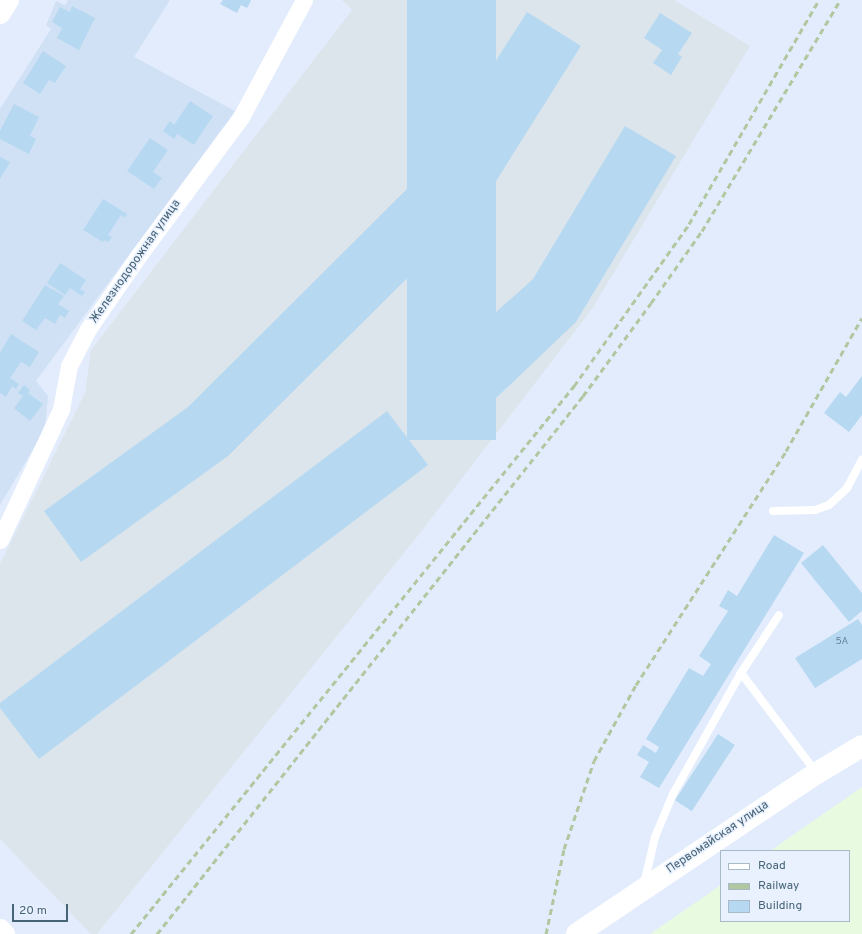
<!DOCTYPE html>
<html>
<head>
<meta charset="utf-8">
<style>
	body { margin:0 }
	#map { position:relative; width:862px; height:934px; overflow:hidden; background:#e2ecfd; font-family:Overpass,sans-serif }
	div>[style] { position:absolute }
	.residential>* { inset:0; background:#d0e0f5 }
	.industrial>* { inset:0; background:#dde5ec }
	.education>* { inset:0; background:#e8fadf }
	.building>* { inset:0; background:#b6d9f1; transform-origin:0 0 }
	.service>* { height:8px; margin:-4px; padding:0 4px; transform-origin:4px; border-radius:4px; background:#fff }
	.minor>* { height:17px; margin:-8.5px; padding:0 8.5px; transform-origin:8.5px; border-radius:8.5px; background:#fff }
	.secondary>* { height:22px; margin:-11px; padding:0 11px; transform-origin:11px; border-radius:11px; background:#fff }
	.rail>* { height:3px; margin-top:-1.5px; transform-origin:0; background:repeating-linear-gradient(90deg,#b1c7a0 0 6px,transparent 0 10px) }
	span { translate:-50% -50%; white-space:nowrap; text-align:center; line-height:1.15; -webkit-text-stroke:3px #e9f1ff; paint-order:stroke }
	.number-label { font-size:10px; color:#638195 }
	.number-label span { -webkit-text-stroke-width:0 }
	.street-label { font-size:12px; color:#476476 }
	.legend { position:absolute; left:720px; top:850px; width:130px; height:72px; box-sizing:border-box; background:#e9f1ff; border:1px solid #a8b9c8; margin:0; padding:5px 7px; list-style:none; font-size:12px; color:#476476 }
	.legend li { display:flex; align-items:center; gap:8px; height:20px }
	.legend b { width:20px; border:1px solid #a8b9c8 }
	.scale { position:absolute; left:12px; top:904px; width:56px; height:18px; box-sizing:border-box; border:2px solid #476476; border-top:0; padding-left:5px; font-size:12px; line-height:14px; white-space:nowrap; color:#476476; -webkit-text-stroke:3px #e9f1ff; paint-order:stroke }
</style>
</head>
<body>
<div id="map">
	<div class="residential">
		<div style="clip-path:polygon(68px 0,170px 0,134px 57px,235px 111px,36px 381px,48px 396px,45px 429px,0 505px,0 109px,51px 29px,46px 25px,56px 1px,65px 5px)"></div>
	</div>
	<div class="industrial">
		<div style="clip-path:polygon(342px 0,674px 0,750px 46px,592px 309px,420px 533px,97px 934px,91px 934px,0 839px,0 564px,85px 393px,91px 350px,352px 10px)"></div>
	</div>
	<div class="education">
		<div style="clip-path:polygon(862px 787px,862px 934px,650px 934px,721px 885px,721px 921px,849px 921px,849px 851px,770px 851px)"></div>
	</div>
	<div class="building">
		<div style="clip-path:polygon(223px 0,250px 0,251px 1px,247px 8px,241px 5px,237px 13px,220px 4px)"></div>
		<div style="left:407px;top:0;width:89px;height:440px"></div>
		<div style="clip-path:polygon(72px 6px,95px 18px,79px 50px,57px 38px,62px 28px,52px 22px,60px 7px,70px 12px)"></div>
		<div style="clip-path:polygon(527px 12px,581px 46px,481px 205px,228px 456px,81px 562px,44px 511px,188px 407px,426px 170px)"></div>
		<div style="clip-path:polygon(660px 13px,692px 33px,678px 54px,682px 57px,671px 75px,653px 63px,662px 50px,644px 38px)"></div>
		<div style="clip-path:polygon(43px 51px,66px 66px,55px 83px,49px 80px,40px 94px,23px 83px)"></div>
		<div style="clip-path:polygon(190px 101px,213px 116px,194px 145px,177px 134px,174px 139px,163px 131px,170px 121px,174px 125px)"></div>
		<div style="clip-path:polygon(14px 104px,39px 117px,30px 136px,36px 139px,29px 154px,0 139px,0 131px)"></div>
		<div style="clip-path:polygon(625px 126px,676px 156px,576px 322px,452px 440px,408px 391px,533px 279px)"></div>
		<div style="clip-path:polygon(150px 138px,168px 150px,153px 172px,162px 178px,154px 189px,127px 171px)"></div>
		<div style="clip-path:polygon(0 157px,10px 162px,0 179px)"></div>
		<div style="clip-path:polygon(103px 199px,127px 214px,125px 218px,121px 215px,108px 235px,112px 237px,108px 242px,104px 240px,103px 242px,83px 230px)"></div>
		<div style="clip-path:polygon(60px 263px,86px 280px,80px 289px,85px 292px,82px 296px,70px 288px,65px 295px,47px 283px)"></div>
		<div style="clip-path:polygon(45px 285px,64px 296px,58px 304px,69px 311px,65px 318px,60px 315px,55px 324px,45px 318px,36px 330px,22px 321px)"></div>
		<div style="clip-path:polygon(11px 334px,39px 352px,30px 367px,21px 362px,10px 378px,19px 384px,16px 389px,12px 386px,6px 397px,0 393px,0 353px)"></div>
		<div style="clip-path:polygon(862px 376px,862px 415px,849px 432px,824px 413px,840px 392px,846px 397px)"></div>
		<div style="clip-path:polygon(24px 385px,30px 390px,28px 393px,43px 404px,30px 421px,14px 408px,23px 396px,18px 393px)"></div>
		<div style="clip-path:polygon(387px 411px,428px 465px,39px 759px,0 708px,0 703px)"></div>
		<div style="clip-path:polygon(774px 535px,804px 553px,659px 788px,640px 777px,649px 762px,637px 755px,643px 745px,656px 753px,659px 747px,646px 739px,689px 668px,703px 676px,711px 664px,699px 656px,728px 611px,719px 606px,728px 590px,737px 596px)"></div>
		<div style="clip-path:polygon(823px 545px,862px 593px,862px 611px,849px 622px,801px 563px)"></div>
		<div style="clip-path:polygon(858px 619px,862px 625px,862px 659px,815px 688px,795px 658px)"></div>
		<div style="left:718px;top:734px;width:20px;height:79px;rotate:33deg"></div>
	</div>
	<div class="service">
		<div style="left:773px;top:511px;width:42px;rotate:-1.4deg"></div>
		<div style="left:815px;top:510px;width:15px;rotate:-20deg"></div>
		<div style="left:829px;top:505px;width:25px;rotate:-43deg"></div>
		<div style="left:847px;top:488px;width:32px;rotate:-62deg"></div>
		<div style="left:741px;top:673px;width:124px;rotate:52.9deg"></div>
		<div style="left:644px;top:884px;width:48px;rotate:-76.8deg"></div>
		<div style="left:655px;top:837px;width:47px;rotate:-67.3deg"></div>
		<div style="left:673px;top:794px;width:139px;rotate:-60.7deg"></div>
		<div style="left:741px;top:673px;width:69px;rotate:-56.8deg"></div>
	</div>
	<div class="minor">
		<div style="left:0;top:540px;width:145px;rotate:-65deg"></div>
		<div style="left:61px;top:409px;width:44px;rotate:-79.5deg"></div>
		<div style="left:69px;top:366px;width:42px;rotate:-62.8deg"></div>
		<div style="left:88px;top:329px;width:90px;rotate:-55.4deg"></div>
		<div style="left:139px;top:255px;width:172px;rotate:-53.5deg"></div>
		<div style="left:241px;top:117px;width:133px;rotate:-61.7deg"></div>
	</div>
	<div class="secondary">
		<div style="left:0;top:13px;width:15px;rotate:-58deg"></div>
		<div style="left:0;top:930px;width:6px;rotate:45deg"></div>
		<div style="left:577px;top:934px;width:289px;rotate:-33.9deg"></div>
		<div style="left:817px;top:773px;width:52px;rotate:-31deg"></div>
	</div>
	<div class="rail">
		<div style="left:131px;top:934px;width:705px;rotate:-51.05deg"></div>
		<div style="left:574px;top:386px;width:199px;rotate:-54.6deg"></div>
		<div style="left:689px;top:224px;width:259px;rotate:-59.9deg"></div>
		<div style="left:157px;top:934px;width:686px;rotate:-51.63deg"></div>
		<div style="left:583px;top:396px;width:115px;rotate:-53.8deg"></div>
		<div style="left:651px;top:303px;width:88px;rotate:-54.7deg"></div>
		<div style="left:702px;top:231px;width:269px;rotate:-59.1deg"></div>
		<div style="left:546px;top:934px;width:87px;rotate:-78deg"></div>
		<div style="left:564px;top:849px;width:93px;rotate:-71.2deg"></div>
		<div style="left:594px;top:761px;width:87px;rotate:-61.1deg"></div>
		<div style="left:636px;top:685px;width:278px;rotate:-57.3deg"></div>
		<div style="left:786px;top:451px;width:153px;rotate:-60.3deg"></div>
	</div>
	<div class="number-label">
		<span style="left:842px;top:642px">5А</span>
	</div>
	<div class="street-label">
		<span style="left:136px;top:262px;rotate:-55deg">Железнодорожная улица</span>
		<span style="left:718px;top:838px;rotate:-34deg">Первомайская улица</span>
	</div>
	<ul class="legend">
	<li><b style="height:5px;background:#fff"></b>Road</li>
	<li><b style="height:5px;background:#b1c7a0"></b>Railway</li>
	<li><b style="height:11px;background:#b6d9f1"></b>Building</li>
	</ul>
	<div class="scale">20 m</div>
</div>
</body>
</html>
